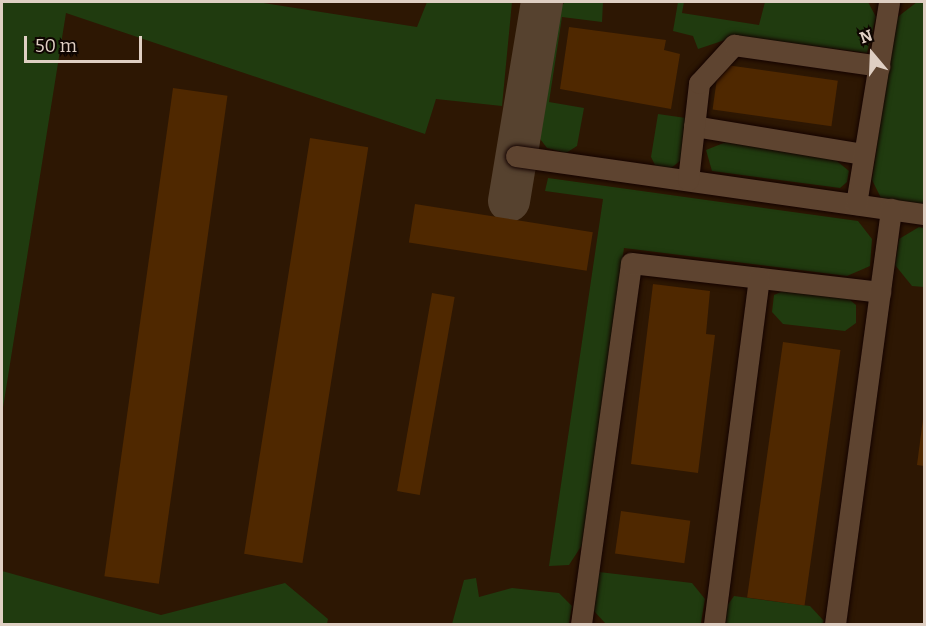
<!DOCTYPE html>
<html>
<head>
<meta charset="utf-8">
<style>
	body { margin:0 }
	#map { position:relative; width:926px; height:626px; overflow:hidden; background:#2d1703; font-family:Bitter,serif }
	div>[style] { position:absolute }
	.green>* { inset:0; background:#203b0f }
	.taxiway>* { height:42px; margin:-21px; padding:0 21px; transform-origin:21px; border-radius:21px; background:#56422f }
	.building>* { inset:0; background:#4f2800; transform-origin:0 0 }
	.roads { filter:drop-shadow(0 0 2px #140300) drop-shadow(0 0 2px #140300) }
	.minor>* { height:21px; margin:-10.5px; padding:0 10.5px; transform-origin:10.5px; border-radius:10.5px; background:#5e4430 }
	span { translate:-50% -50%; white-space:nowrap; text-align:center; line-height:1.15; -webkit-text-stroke:5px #0e0501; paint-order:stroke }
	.frame { position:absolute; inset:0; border:3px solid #dfcfc3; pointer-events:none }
	.north { position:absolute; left:842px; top:24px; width:60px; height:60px; -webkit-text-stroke:4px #0e0501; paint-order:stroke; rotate:341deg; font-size:16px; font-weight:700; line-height:24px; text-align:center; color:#dfcfc3 }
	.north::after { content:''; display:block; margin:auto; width:21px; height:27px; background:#dfcfc3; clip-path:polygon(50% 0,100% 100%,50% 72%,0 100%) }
	.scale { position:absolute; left:24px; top:36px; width:118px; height:27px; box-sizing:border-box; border:3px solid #dfcfc3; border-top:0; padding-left:8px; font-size:18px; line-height:21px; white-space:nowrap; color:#dfcfc3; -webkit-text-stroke:4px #0e0501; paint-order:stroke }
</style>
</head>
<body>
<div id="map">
	<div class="green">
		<div style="clip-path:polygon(2px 2px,257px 2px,417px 27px,427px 2px,512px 2px,502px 106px,436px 99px,425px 134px,66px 13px,2px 414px)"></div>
		<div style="clip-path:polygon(565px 2px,603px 2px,602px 22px,562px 17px,549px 102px,584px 108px,577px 146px,566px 153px,547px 148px,534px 131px,554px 15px)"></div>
		<div style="clip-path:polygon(678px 2px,684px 2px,682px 13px,759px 25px,765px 2px,868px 2px,876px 17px,867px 53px,737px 36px,698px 49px,693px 36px,673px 31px)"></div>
		<div style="clip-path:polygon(917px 2px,924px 2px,924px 206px,881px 198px,872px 180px,895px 19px)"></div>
		<div style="clip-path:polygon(658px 114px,686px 118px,681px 160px,670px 169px,656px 167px,651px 157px)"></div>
		<div style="clip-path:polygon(726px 142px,832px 157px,849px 171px,847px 182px,840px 188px,712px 171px,706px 150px)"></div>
		<div style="clip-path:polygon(548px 178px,858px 221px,872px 239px,870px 266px,847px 276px,624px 248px,582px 545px,569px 565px,549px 566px,603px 199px,545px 191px)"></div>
		<div style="clip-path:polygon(919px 227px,924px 228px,924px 287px,912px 286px,895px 265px,899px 239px)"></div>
		<div style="clip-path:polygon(790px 288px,843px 294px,856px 305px,856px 323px,845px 331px,783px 324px,772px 312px,774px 295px)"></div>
		<div style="clip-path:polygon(2px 571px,161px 615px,285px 583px,328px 619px,327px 624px,2px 624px)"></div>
		<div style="clip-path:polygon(599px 572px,692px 583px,705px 599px,701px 623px,606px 624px,593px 610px)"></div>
		<div style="clip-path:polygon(476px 578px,479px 597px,512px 588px,559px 593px,572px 606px,569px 624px,452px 624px,464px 580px)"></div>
		<div style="clip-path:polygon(734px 596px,810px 606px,824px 621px,822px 624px,725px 624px,724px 610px)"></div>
	</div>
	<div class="taxiway">
		<div style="left:509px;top:201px;width:202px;rotate:-80.6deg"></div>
	</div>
	<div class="building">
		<div style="clip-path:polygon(569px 27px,666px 40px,664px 50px,680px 54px,671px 109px,560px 89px)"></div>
		<div style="left:719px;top:64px;width:120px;height:46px;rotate:8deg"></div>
		<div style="left:173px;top:88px;width:55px;height:493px;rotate:8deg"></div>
		<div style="left:310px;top:138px;width:59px;height:421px;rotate:9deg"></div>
		<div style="left:415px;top:204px;width:180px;height:39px;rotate:9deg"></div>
		<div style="clip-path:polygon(653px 284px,710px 291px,706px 334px,715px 335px,698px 473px,631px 464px)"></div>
		<div style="left:432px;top:293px;width:23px;height:201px;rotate:10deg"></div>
		<div style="left:783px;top:342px;width:58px;height:258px;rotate:8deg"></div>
		<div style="clip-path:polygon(923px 419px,924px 419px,924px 466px,917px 465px)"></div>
		<div style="left:621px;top:511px;width:70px;height:43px;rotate:8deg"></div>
	</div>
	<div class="roads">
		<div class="minor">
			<div style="left:694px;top:126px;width:172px;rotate:9.4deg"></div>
			<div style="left:516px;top:156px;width:412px;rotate:8.1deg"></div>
			<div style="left:688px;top:180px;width:98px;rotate:-83.5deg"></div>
			<div style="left:699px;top:83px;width:52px;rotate:-47.4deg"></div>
			<div style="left:734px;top:45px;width:147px;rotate:8.2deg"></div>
			<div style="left:856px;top:204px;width:205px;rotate:-80.7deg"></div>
			<div style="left:581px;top:624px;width:364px;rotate:-82.1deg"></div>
			<div style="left:631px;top:263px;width:251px;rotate:6.6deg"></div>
			<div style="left:714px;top:624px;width:349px;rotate:-82.6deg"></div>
			<div style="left:835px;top:624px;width:419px;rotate:-82.3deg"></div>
		</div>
	</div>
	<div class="frame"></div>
	<div class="north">N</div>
	<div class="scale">50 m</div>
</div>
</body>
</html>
